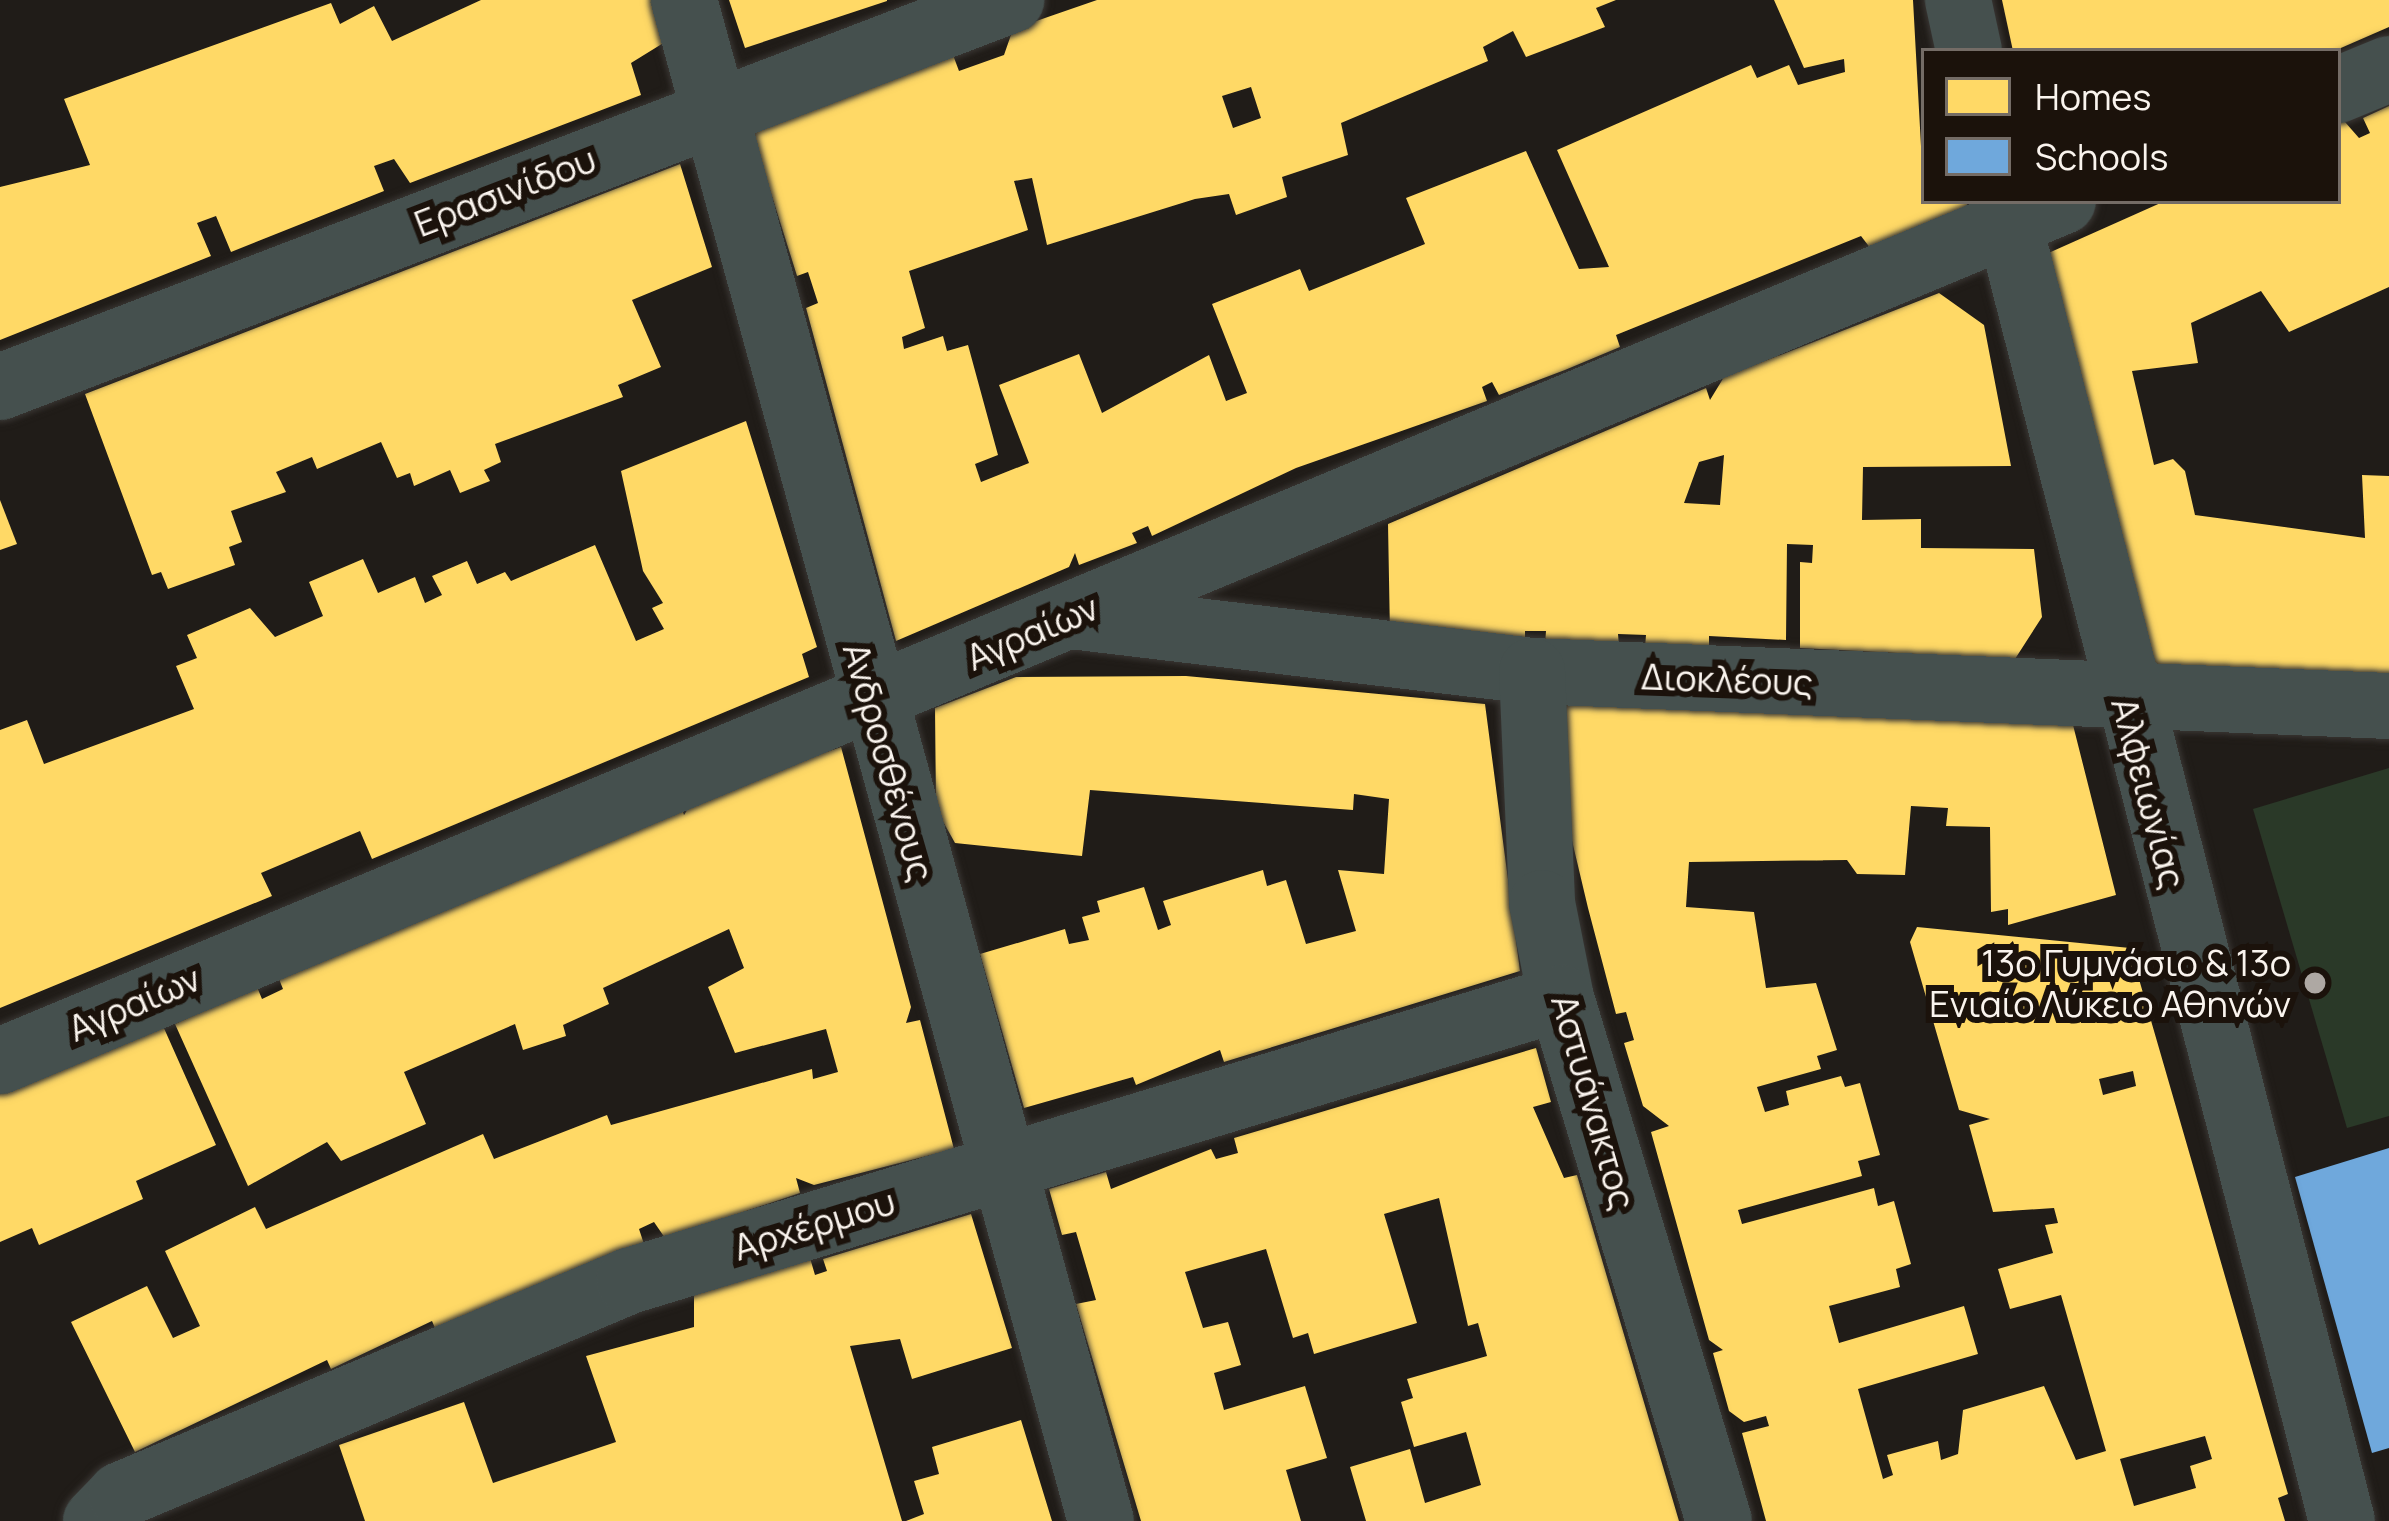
<!DOCTYPE html>
<html>
<head>
<meta charset="utf-8">
<style>
	body { margin:0 }
	#map { position:relative; width:2389px; height:1521px; overflow:hidden; background:#201c18; font-family:Manrope,sans-serif }
	div>[style] { position:absolute }
	.green>* { inset:0; background:#2a3928 }
	.homes>* { inset:0; background:#ffd966 }
	.schools>* { inset:0; background:#6fa8dc }
	.roads { filter:drop-shadow(0 0 3px #393633) drop-shadow(0 0 3px #393633) }
	.minor>* { height:66px; margin:-33px; padding:0 33px; transform-origin:33px; border-radius:33px; background:#45504e }
	.dots>* { width:33px; height:33px; translate:-50% -50%; box-sizing:border-box; border:6px solid #1b120b; border-radius:50% }
	span { translate:-50% -50%; white-space:nowrap; text-align:center; line-height:1.15; -webkit-text-stroke:12px #1b120b; paint-order:stroke }
	.street-label { font-size:36px; color:#faf4ee }
	.poi-label { font-size:36px; color:#faf4ee }
	.right { translate:-100% -50%; text-align:right }
	.legend { position:absolute; left:1921px; top:48px; width:420px; height:156px; box-sizing:border-box; background:#1b120b; border:3px solid #746c66; margin:0; padding:15px 21px; list-style:none; font-size:36px; color:#faf4ee }
	.legend li { display:flex; align-items:center; gap:24px; height:60px }
	.legend b { width:60px; border:3px solid #746c66 }
</style>
</head>
<body>
<div id="map">
	<div class="green">
		<div style="clip-path:polygon(2389px 768px,2389px 1116px,2347px 1128px,2253px 809px)"></div>
	</div>
	<div class="homes">
		<div style="clip-path:polygon(481px 0,652px 0,665px 42px,631px 63px,641px 95px,410px 183px,394px 159px,374px 166px,384px 191px,231px 252px,216px 216px,197px 223px,211px 256px,0 340px,0 187px,90px 165px,64px 99px,331px 3px,340px 24px,374px 6px,392px 41px)"></div>
		<div style="clip-path:polygon(729px 0,887px 0,887px 1px,745px 48px)"></div>
		<div style="clip-path:polygon(evenodd,1097px 0,1616px 0,1596px 8px,1605px 27px,1526px 57px,1513px 31px,1483px 47px,1488px 61px,1341px 123px,1348px 155px,1282px 177px,1287px 197px,1236px 215px,1229px 194px,1195px 199px,1047px 245px,1032px 178px,1014px 181px,1028px 230px,909px 271px,925px 328px,902px 337px,904px 349px,943px 336px,947px 351px,968px 345px,998px 455px,975px 464px,981px 482px,1029px 463px,999px 385px,1079px 354px,1102px 413px,1209px 355px,1226px 401px,1247px 393px,1212px 304px,1300px 269px,1309px 291px,1425px 244px,1406px 198px,1526px 151px,1579px 269px,1609px 267px,1557px 150px,1751px 65px,1757px 78px,1789px 65px,1798px 85px,1845px 72px,1844px 59px,1804px 68px,1774px 0,1913px 0,1924px 201px,1966px 201px,1969px 212px,1871px 249px,1861px 236px,1616px 335px,1620px 347px,1565px 370px,1499px 395px,1492px 382px,1482px 387px,1487px 401px,1296px 468px,1152px 536px,1148px 526px,1132px 533px,1137px 543px,1079px 565px,1075px 553px,1069px 567px,896px 641px,806px 308px,818px 303px,808px 272px,797px 276px,750px 126px,953px 55px,959px 71px,1004px 55px,1013px 29px,1097px 0,1251px 87px,1261px 118px,1233px 128px,1222px 96px,1251px 87px)"></div>
		<div style="clip-path:polygon(2002px 0,2389px 0,2389px 27px,2334px 51px,2013px 51px)"></div>
		<div style="clip-path:polygon(2389px 106px,2389px 287px,2289px 332px,2261px 291px,2191px 323px,2198px 363px,2132px 371px,2154px 465px,2173px 459px,2185px 471px,2195px 515px,2365px 538px,2362px 475px,2389px 476px,2389px 675px,2133px 669px,2044px 255px,2165px 201px,2338px 201px,2338px 114px,2359px 138px,2370px 133px,2363px 118px)"></div>
		<div style="clip-path:polygon(680px 164px,712px 267px,632px 300px,661px 367px,618px 385px,623px 397px,495px 444px,501px 462px,484px 470px,490px 481px,460px 493px,450px 470px,414px 486px,410px 473px,397px 478px,381px 442px,317px 469px,312px 457px,276px 472px,286px 492px,231px 511px,242px 542px,229px 547px,235px 565px,168px 589px,161px 572px,152px 575px,85px 394px)"></div>
		<div style="clip-path:polygon(evenodd,1939px 293px,1984px 325px,2011px 466px,1863px 467px,1862px 520px,1921px 519px,1921px 548px,2034px 549px,2042px 617px,2015px 659px,1800px 648px,1800px 562px,1812px 563px,1813px 545px,1787px 544px,1786px 640px,1709px 636px,1709px 649px,1645px 647px,1646px 635px,1618px 634px,1619px 646px,1545px 644px,1546px 631px,1525px 631px,1525px 645px,1390px 635px,1388px 524px,1706px 388px,1710px 400px,1724px 377px,1939px 293px,1724px 455px,1720px 505px,1684px 503px,1699px 462px,1724px 455px)"></div>
		<div style="clip-path:polygon(746px 421px,817px 647px,802px 654px,809px 677px,372px 859px,360px 831px,261px 873px,272px 896px,0 1008px,0 730px,27px 720px,44px 764px,194px 709px,176px 666px,197px 658px,187px 635px,250px 608px,275px 637px,323px 616px,309px 582px,363px 559px,378px 593px,415px 577px,425px 603px,442px 595px,432px 576px,467px 561px,477px 584px,505px 572px,511px 581px,595px 545px,636px 641px,664px 629px,652px 608px,663px 603px,643px 571px,621px 471px)"></div>
		<div style="clip-path:polygon(0 500px,17px 544px,0 550px)"></div>
		<div style="clip-path:polygon(1186px 676px,1485px 704px,1520px 971px,1224px 1062px,1220px 1050px,1136px 1085px,1133px 1077px,1024px 1108px,980px 954px,1065px 929px,1069px 944px,1089px 940px,1082px 917px,1100px 912px,1097px 901px,1144px 887px,1158px 930px,1171px 925px,1163px 901px,1263px 870px,1267px 886px,1286px 880px,1306px 944px,1356px 931px,1338px 870px,1384px 874px,1389px 799px,1354px 794px,1353px 810px,1090px 790px,1082px 856px,955px 843px,936px 809px,935px 708px,1016px 677px)"></div>
		<div style="clip-path:polygon(evenodd,1565px 693px,2072px 721px,2116px 895px,2008px 925px,2008px 909px,1991px 912px,1990px 827px,1946px 826px,1948px 808px,1911px 806px,1905px 875px,1857px 874px,1847px 860px,1689px 862px,1686px 907px,1754px 912px,1766px 988px,1816px 983px,1837px 1050px,1817px 1056px,1821px 1069px,1757px 1087px,1765px 1112px,1789px 1105px,1786px 1091px,1841px 1076px,1845px 1087px,1860px 1083px,1880px 1155px,1858px 1161px,1862px 1176px,1738px 1210px,1742px 1224px,1874px 1188px,1878px 1206px,1894px 1201px,1911px 1264px,1896px 1269px,1900px 1287px,1829px 1306px,1839px 1343px,1964px 1306px,1978px 1354px,1858px 1389px,1883px 1479px,1893px 1475px,1887px 1455px,1938px 1441px,1941px 1460px,1958px 1454px,1963px 1410px,2044px 1386px,2076px 1460px,2106px 1451px,2061px 1295px,2010px 1309px,1998px 1269px,2053px 1253px,2045px 1225px,2058px 1223px,2054px 1208px,1993px 1212px,1969px 1125px,1990px 1119px,1959px 1110px,1910px 942px,1917px 927px,2130px 948px,2288px 1494px,2278px 1498px,2285px 1521px,1766px 1521px,1742px 1433px,1769px 1426px,1766px 1416px,1744px 1422px,1729px 1411px,1713px 1353px,1723px 1350px,1709px 1340px,1651px 1132px,1669px 1126px,1643px 1106px,1624px 1043px,1634px 1040px,1626px 1012px,1616px 1014px,1588px 908px,1569px 828px,1565px 693px,2133px 1071px,2136px 1086px,2103px 1095px,2099px 1079px,2133px 1071px,1565px 693px,2205px 1436px,2212px 1459px,2190px 1466px,2196px 1488px,2134px 1506px,2120px 1459px,2205px 1436px)"></div>
		<div style="clip-path:polygon(841px 747px,911px 1007px,906px 1023px,920px 1020px,954px 1149px,814px 1185px,796px 1178px,800px 1193px,665px 1238px,654px 1222px,639px 1229px,644px 1244px,438px 1335px,432px 1321px,331px 1369px,327px 1360px,135px 1452px,71px 1322px,147px 1286px,173px 1338px,200px 1326px,165px 1251px,255px 1207px,266px 1229px,483px 1134px,494px 1159px,607px 1115px,611px 1125px,812px 1069px,813px 1079px,838px 1072px,826px 1029px,735px 1053px,708px 987px,744px 968px,729px 929px,603px 988px,609px 1004px,563px 1025px,566px 1036px,523px 1050px,515px 1024px,404px 1072px,426px 1124px,341px 1161px,327px 1142px,248px 1186px,175px 1024px,257px 987px,262px 999px,283px 989px,275px 969px,678px 798px,684px 815px,695px 798px)"></div>
		<div style="clip-path:polygon(163px 1026px,216px 1145px,136px 1181px,143px 1199px,39px 1245px,32px 1228px,0 1242px,0 1079px)"></div>
		<div style="clip-path:polygon(1536px 1048px,1551px 1102px,1533px 1107px,1564px 1178px,1577px 1175px,1679px 1521px,1366px 1521px,1350px 1467px,1410px 1449px,1425px 1503px,1481px 1485px,1466px 1432px,1414px 1447px,1401px 1402px,1413px 1398px,1407px 1379px,1487px 1356px,1478px 1323px,1468px 1326px,1439px 1198px,1384px 1214px,1417px 1323px,1314px 1354px,1308px 1333px,1293px 1338px,1266px 1249px,1185px 1272px,1203px 1328px,1228px 1322px,1241px 1365px,1214px 1373px,1224px 1410px,1305px 1386px,1327px 1458px,1286px 1470px,1301px 1521px,1141px 1521px,1076px 1304px,1096px 1300px,1076px 1232px,1062px 1235px,1049px 1189px,1106px 1172px,1111px 1189px,1211px 1149px,1216px 1159px,1238px 1153px,1234px 1138px)"></div>
		<div style="clip-path:polygon(971px 1214px,1012px 1348px,912px 1379px,900px 1339px,850px 1346px,902px 1521px,365px 1521px,339px 1445px,464px 1402px,493px 1483px,616px 1442px,586px 1356px,694px 1327px,694px 1294px,810px 1258px,815px 1275px,827px 1271px,823px 1259px)"></div>
		<div style="clip-path:polygon(1021px 1420px,1052px 1521px,906px 1521px,924px 1514px,914px 1481px,939px 1474px,932px 1447px)"></div>
	</div>
	<div class="schools">
		<div style="clip-path:polygon(2389px 1148px,2389px 1448px,2372px 1453px,2295px 1177px)"></div>
	</div>
	<div class="roads">
		<div class="minor">
			<div style="left:684px;top:0;width:1577px;rotate:74.67deg"></div>
			<div style="left:1958px;top:0;width:52px;rotate:77.8deg"></div>
			<div style="left:2338px;top:90px;width:55px;rotate:-22.4deg"></div>
			<div style="left:2003px;top:201px;width:1363px;rotate:75.6deg"></div>
			<div style="left:0;top:387px;width:1083px;rotate:-20.95deg"></div>
			<div style="left:1071px;top:616px;width:464px;rotate:6.8deg"></div>
			<div style="left:1532px;top:671px;width:858px;rotate:2.34deg"></div>
			<div style="left:1532px;top:671px;width:232px;rotate:87.5deg"></div>
			<div style="left:1542px;top:903px;width:97px;rotate:78.7deg"></div>
			<div style="left:1561px;top:998px;width:546px;rotate:73.19deg"></div>
			<div style="left:0;top:1061px;width:2235px;rotate:-22.63deg"></div>
			<div style="left:96px;top:1521px;width:36px;rotate:-46deg"></div>
			<div style="left:121px;top:1495px;width:551px;rotate:-22.84deg"></div>
			<div style="left:629px;top:1281px;width:974px;rotate:-16.89deg"></div>
		</div>
	</div>
	<div class="dots">
		<div style="left:2315px;top:983px;background:#aea8a3"></div>
	</div>
	<div class="street-label">
		<span style="left:505px;top:191px;rotate:-21deg">Ερασινίδου</span>
		<span style="left:1032px;top:632px;rotate:-23deg">Αγραίων</span>
		<span style="left:1727px;top:679px;rotate:2deg">Διοκλέους</span>
		<span style="left:889px;top:762px;rotate:74deg">Ανδροσθένους</span>
		<span style="left:2149px;top:793px;rotate:75deg">Αλφειωνίας</span>
		<span style="left:134px;top:1003px;rotate:-23deg">Αγραίων</span>
		<span style="left:1594px;top:1102px;rotate:74deg">Αστυάνακτος</span>
		<span style="left:814px;top:1224px;rotate:-17deg">Αρχέρμου</span>
	</div>
	<div class="poi-label">
		<span class="right" style="left:2291px;top:983px">13ο Γυμνάσιο &amp; 13ο<br>Ενιαίο Λύκειο Αθηνών</span>
	</div>
	<ul class="legend">
	<li><b style="height:33px;background:#ffd966"></b>Homes</li>
	<li><b style="height:33px;background:#6fa8dc"></b>Schools</li>
	</ul>
</div>
</body>
</html>
